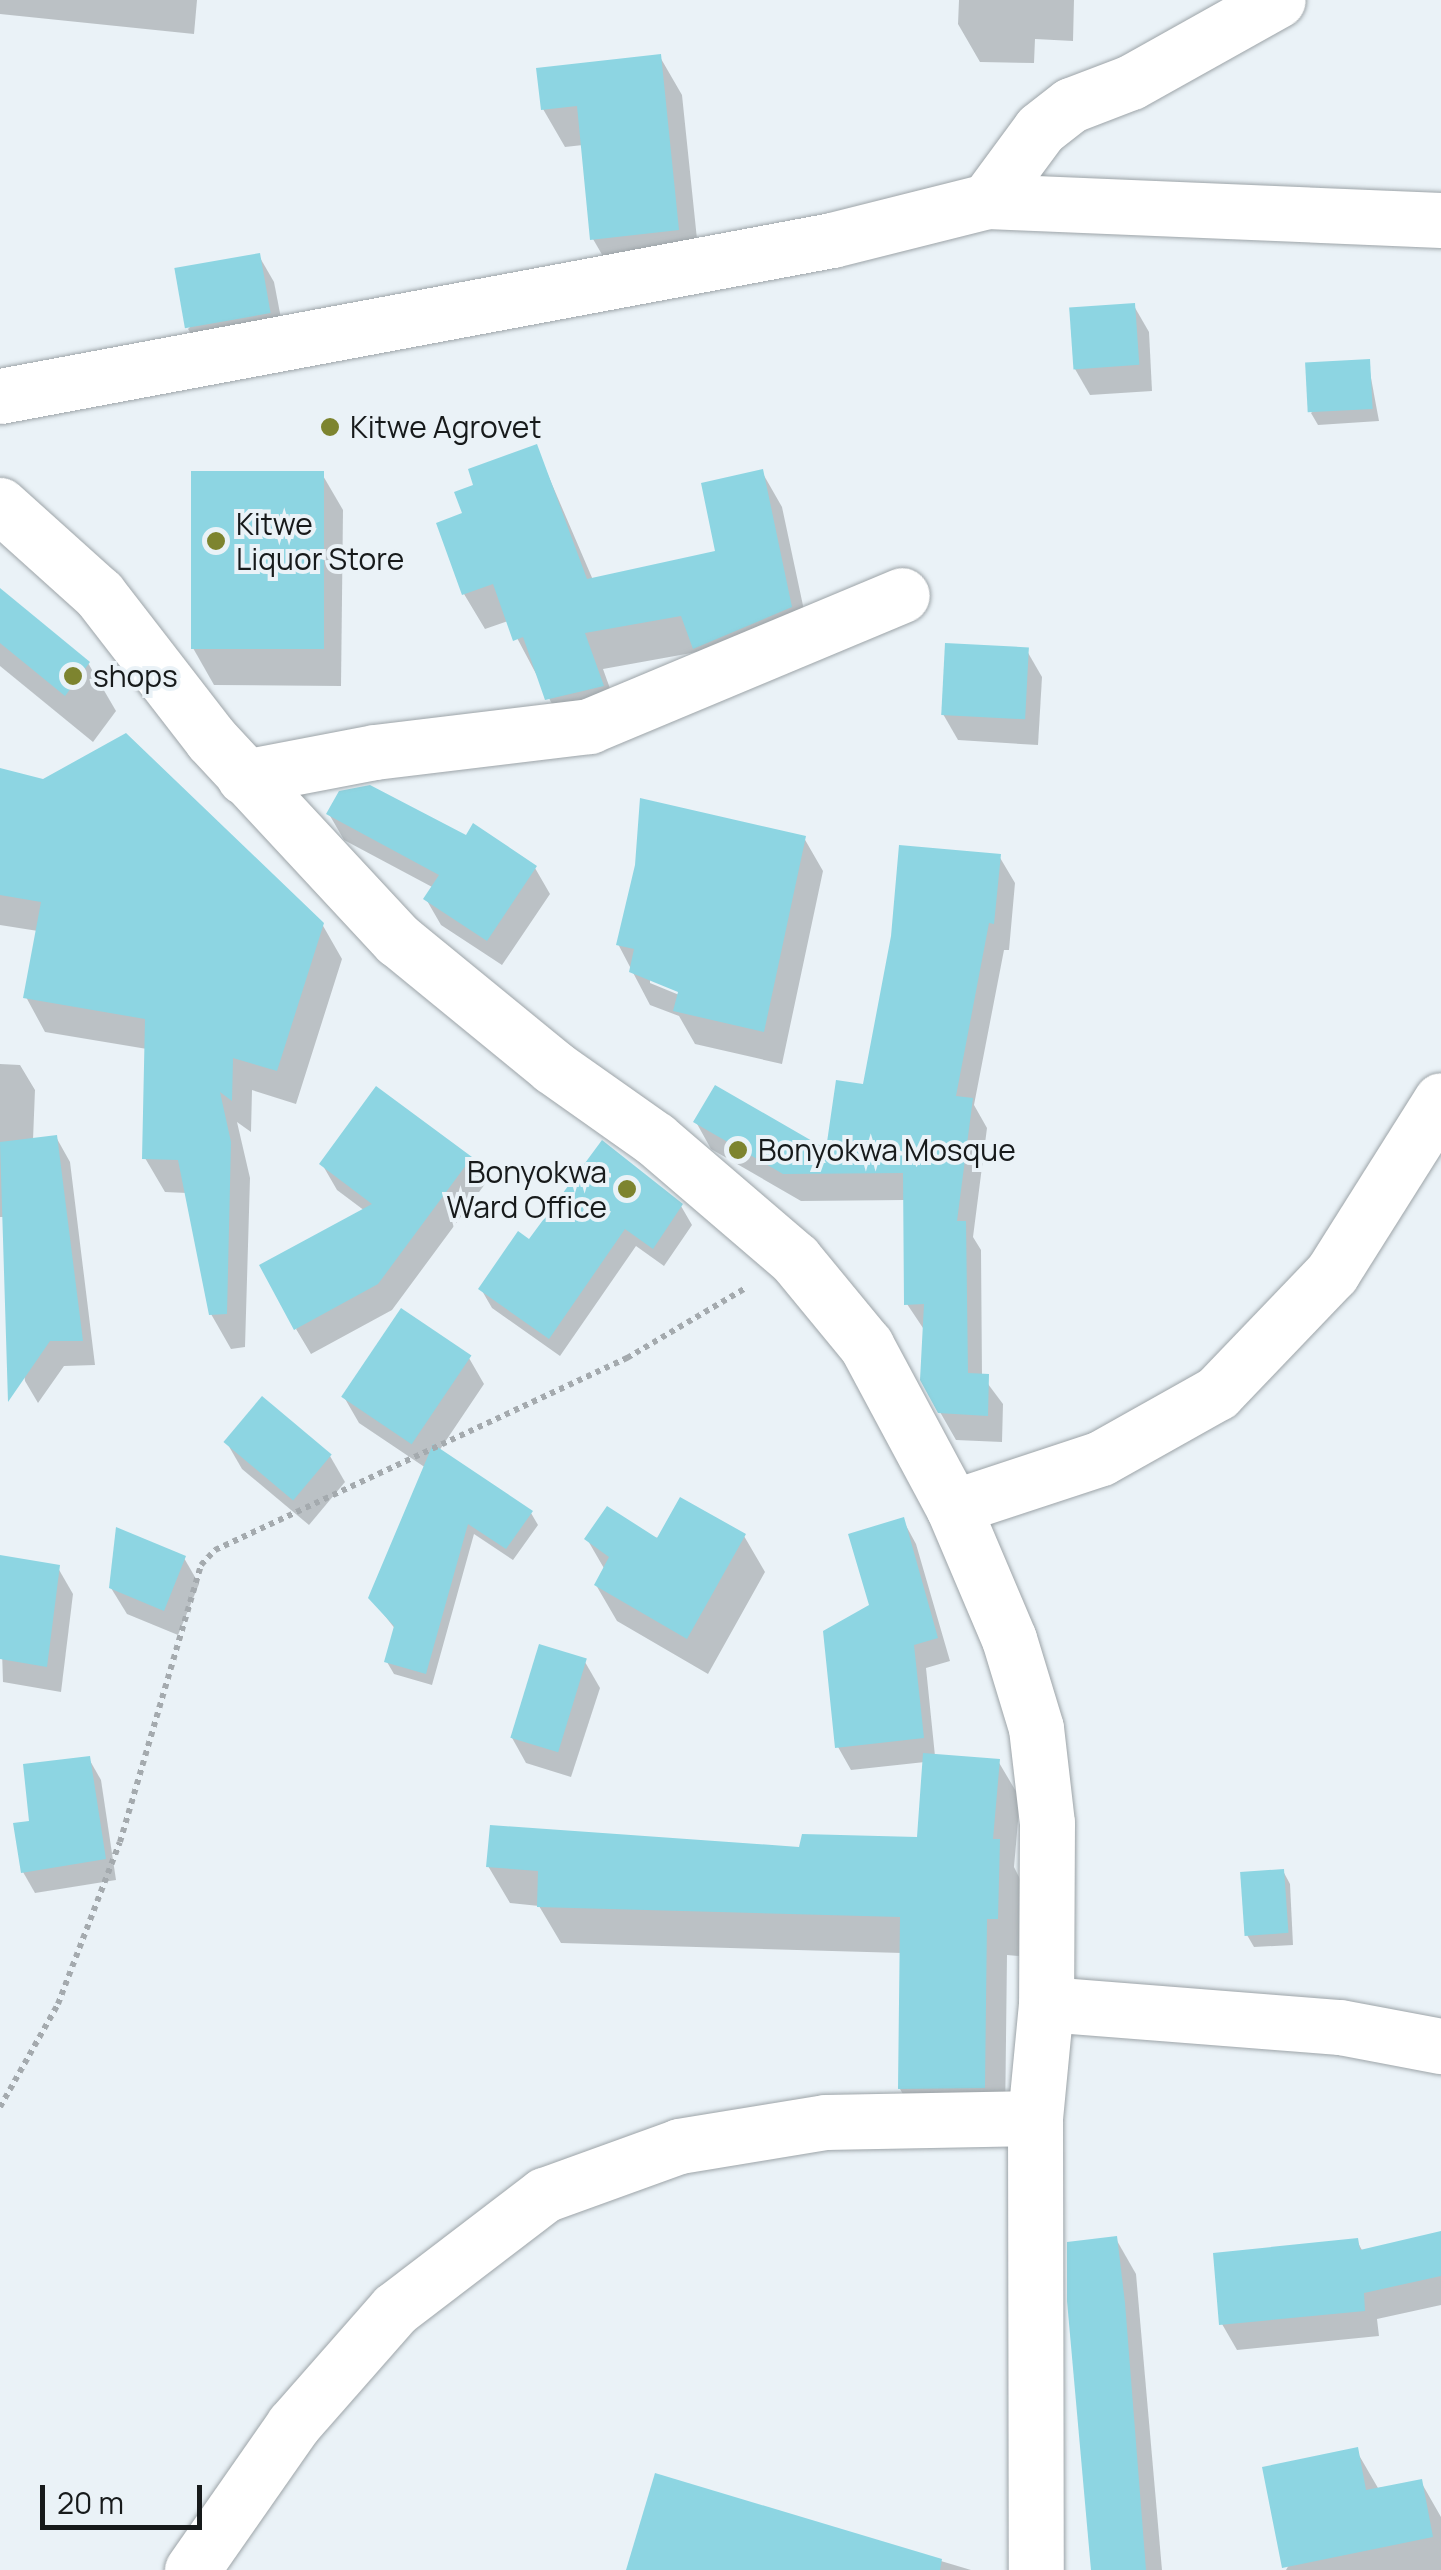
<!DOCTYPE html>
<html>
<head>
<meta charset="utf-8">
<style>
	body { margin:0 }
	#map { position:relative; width:1441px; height:2570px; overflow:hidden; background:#eaf2f7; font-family:Manrope,sans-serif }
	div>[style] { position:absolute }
	.shadow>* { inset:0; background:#0003 }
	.building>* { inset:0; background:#8dd5e2; transform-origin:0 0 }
	.path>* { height:6px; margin-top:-3px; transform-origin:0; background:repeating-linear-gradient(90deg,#a4aaae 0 5px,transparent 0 10px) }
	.roads { filter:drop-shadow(0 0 2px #9da4a8) drop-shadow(0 0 2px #9da4a8) }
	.minor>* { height:55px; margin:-27.5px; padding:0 27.5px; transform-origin:27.5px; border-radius:27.5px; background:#fff }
	.dots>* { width:28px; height:28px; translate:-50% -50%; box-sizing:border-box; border:5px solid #eaf2f7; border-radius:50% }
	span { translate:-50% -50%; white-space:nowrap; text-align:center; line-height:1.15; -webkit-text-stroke:8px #eaf2f7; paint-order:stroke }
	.poi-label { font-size:30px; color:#171a1b }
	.left { translate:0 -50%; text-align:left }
	.right { translate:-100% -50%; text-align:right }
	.scale { position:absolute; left:40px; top:2485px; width:162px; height:45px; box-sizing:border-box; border:5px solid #171a1b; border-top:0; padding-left:12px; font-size:30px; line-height:35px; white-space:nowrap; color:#171a1b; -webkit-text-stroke:8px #eaf2f7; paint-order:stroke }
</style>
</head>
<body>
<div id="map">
	<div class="shadow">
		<div style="clip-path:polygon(0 0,197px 0,194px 34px,0 14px)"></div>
		<div style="clip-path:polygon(959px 0,1074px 0,1073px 41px,1035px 39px,1034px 63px,980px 62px,958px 24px)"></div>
		<div style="clip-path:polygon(660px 57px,682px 95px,700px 268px,615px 277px,593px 239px,583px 145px,565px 147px,543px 109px)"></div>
		<div style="clip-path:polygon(259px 256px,274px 282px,285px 339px,203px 354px,188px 329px)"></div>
		<div style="clip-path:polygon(1134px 306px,1149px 332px,1152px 391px,1090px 395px,1075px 369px)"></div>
		<div style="clip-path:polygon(1368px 362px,1379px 421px,1318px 425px,1311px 413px)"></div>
		<div style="clip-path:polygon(536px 447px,593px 580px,718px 553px,762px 472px,782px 507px,811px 643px,697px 652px,603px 669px,622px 722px,568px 734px,508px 621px,485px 629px,464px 594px,465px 514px,476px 487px)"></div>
		<div style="clip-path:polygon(322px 474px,343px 510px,341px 686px,214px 685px,193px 648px)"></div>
		<div style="clip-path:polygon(0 592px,88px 663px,116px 711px,93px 742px,0 666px)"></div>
		<div style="clip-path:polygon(1027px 651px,1042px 677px,1038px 745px,958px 740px,943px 714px)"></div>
		<div style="clip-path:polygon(0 771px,322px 924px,342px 959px,296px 1104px,252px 1090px,251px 1132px,237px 1122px,250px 1178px,245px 1347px,231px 1349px,211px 1314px,187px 1193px,165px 1192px,145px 1158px,147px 1049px,45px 1032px,26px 997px,38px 931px,0 925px)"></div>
		<div style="clip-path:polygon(329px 814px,466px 838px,535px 868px,550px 894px,502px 965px,441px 925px,426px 899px,434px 888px,344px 840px)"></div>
		<div style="clip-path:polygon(evenodd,804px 838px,823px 871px,782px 1064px,695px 1044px,679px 1016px,650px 1005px,618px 944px,804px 838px,650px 978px,691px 994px,689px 999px,650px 983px,650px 978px)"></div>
		<div style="clip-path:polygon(999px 856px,1015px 883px,1009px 950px,1004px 950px,974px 1105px,987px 1128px,973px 1237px,981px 1250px,982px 1376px,1003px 1404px,1002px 1442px,956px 1440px,940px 1412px,925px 1331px,907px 1304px,905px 1200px,801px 1201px,711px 1149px,696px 1122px,828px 1154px)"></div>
		<div style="clip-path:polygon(0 1064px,20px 1065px,35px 1090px,33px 1140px,56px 1137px,70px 1162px,95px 1365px,64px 1366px,38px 1403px,25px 1381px,7px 1234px,20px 1217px,0 1217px)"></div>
		<div style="clip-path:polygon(470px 1158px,485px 1184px,392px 1310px,311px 1354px,296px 1329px,365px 1211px,337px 1190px,322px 1164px)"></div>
		<div style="clip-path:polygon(681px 1206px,692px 1225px,664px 1266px,636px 1246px,560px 1356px,492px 1308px,481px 1289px,530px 1242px)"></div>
		<div style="clip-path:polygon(469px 1358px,484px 1384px,439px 1451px,531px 1513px,538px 1525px,513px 1560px,474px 1534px,432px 1685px,394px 1674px,387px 1662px,396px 1630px,371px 1598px,426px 1468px,359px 1423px,344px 1397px)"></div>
		<div style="clip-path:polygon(227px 1443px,330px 1456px,345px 1482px,309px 1525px,242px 1469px)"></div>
		<div style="clip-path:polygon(903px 1520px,916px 1544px,950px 1661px,926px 1668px,935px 1756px,998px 1761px,1020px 1798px,1014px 1867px,1020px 1879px,1019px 1956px,1007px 1955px,1005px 2124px,921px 2126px,900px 2089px,902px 1953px,561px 1943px,539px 1906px,510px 1903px,488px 1866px,919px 1840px,925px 1762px,851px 1770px,838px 1747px,872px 1606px)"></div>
		<div style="clip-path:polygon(744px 1536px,765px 1572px,708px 1674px,617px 1621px,596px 1585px,605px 1570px,587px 1539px)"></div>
		<div style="clip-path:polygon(184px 1558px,199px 1584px,178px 1635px,127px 1614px,111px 1588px)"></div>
		<div style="clip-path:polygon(58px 1568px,73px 1594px,61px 1692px,3px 1682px,0 1589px)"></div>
		<div style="clip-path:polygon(585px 1662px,600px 1688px,571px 1777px,526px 1763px,511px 1736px)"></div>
		<div style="clip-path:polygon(89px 1759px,101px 1780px,116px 1880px,35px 1893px,23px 1872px,32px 1823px)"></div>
		<div style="clip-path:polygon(1283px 1871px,1290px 1884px,1293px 1945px,1254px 1947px,1247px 1935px)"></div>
		<div style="clip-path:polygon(1441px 2234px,1441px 2305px,1377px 2319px,1379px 2336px,1237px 2350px,1222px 2324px,1357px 2241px,1363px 2252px)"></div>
		<div style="clip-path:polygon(1116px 2239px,1136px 2274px,1162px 2570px,1100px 2570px)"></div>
		<div style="clip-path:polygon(1356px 2450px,1378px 2488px,1421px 2482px,1441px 2517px,1441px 2570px,1286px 2570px)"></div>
		<div style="clip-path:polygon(656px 2476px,971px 2570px,629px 2570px)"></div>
	</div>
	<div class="building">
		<div style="clip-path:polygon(661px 54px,679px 230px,590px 240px,577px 106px,541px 110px,536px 68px)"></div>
		<div style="left:260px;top:253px;width:61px;height:87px;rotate:80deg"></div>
		<div style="left:1135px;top:303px;width:62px;height:66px;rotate:86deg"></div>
		<div style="left:1370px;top:359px;width:50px;height:65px;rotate:87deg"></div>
		<div style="clip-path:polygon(537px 444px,587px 579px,715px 551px,701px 483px,763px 469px,792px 607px,693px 649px,681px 616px,585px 633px,604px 686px,545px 700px,523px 637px,513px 641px,493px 584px,462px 595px,436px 523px,462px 513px,454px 492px,473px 485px,468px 469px)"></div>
		<div style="left:191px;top:471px;width:133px;height:178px"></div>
		<div style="clip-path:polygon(0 588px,90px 662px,65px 696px,0 643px)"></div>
		<div style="left:945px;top:643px;width:84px;height:72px;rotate:3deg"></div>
		<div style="clip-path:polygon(126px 733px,324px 923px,277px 1071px,233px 1058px,232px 1101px,220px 1092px,231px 1142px,227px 1314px,209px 1315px,178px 1160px,142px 1159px,145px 1019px,23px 998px,41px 902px,0 895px,0 768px,43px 779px)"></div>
		<div style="clip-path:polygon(370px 785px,466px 835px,473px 823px,537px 866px,487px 941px,423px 899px,439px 875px,326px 814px,339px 791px)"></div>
		<div style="clip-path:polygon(640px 798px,806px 836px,764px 1032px,673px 1011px,678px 992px,629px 972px,634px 949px,616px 945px,635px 865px)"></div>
		<div style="clip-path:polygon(899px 845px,1001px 854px,994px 924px,989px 923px,956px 1096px,973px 1098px,957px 1221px,966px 1221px,968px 1373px,989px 1374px,988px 1416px,938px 1413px,920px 1380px,924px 1304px,904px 1305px,903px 1173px,783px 1174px,693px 1122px,715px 1085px,826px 1149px,836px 1080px,863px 1084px,891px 936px)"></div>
		<div style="clip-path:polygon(376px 1086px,472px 1157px,378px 1284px,294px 1330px,259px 1265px,372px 1204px,319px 1164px)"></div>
		<div style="clip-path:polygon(57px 1135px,83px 1341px,50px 1341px,8px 1402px,0 1142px)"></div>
		<div style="clip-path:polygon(602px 1140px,683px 1204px,653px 1249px,625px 1229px,549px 1339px,478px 1289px,518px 1231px,529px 1239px)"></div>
		<div style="left:401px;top:1308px;width:85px;height:107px;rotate:34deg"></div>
		<div style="left:262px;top:1396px;width:91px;height:60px;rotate:40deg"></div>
		<div style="clip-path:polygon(433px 1444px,533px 1511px,506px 1549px,468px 1524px,426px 1674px,384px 1662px,394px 1626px,368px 1598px)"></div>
		<div style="clip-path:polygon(680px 1497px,746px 1534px,687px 1639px,594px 1585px,609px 1557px,584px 1539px,607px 1506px,657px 1538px)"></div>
		<div style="clip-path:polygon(904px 1517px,938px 1638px,914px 1645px,924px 1738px,835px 1748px,823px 1631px,869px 1605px,848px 1534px)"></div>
		<div style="clip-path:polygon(116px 1527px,186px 1556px,164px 1611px,109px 1588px)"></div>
		<div style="clip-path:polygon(0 1555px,60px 1565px,47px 1667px,0 1659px)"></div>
		<div style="left:539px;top:1644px;width:50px;height:98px;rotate:17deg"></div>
		<div style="clip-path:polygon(923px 1753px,1000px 1759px,993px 1839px,1000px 1839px,998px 1919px,987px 1919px,985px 2088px,898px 2089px,900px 1917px,537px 1907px,538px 1871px,486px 1867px,490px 1825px,799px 1847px,802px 1834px,917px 1837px)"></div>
		<div style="clip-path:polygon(90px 1756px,106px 1859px,21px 1873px,13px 1823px,29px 1821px,23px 1764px)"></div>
		<div style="left:1284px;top:1869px;width:64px;height:44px;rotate:86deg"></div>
		<div style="clip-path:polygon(1441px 2231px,1441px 2276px,1364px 2293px,1365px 2311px,1219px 2325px,1213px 2253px,1358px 2238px,1360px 2250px)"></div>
		<div style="clip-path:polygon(1117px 2236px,1125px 2303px,1146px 2570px,1091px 2570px,1067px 2301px,1067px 2242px)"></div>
		<div style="clip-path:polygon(1358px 2447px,1366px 2490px,1422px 2479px,1433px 2537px,1282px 2568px,1262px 2467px)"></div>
		<div style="clip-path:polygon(655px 2473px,942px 2559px,940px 2570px,626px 2570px)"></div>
	</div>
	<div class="path">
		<div style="left:0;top:2107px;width:118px;rotate:-60.6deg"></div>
		<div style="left:58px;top:2004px;width:173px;rotate:-69.1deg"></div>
		<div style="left:120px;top:1842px;width:289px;rotate:-73.7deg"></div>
		<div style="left:201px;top:1565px;width:21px;rotate:-47deg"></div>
		<div style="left:215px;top:1550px;width:455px;rotate:-25deg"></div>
		<div style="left:627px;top:1358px;width:138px;rotate:-30.5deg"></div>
	</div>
	<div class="roads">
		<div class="minor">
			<div style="left:987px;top:201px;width:89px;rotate:-53.6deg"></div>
			<div style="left:1040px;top:129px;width:39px;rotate:-38deg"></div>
			<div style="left:1071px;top:105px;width:64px;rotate:-21deg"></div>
			<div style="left:1131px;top:82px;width:168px;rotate:-29.2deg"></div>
			<div style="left:0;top:396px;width:846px;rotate:-10.62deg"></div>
			<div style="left:832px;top:240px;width:160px;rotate:-14.1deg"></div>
			<div style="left:987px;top:201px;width:454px;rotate:2.4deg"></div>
			<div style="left:0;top:505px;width:133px;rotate:42deg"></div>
			<div style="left:99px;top:594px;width:183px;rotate:52.3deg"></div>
			<div style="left:211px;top:739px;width:275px;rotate:47.1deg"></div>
			<div style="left:398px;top:940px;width:200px;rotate:39.3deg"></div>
			<div style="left:553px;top:1067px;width:125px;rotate:35.2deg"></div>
			<div style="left:655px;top:1139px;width:184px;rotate:40.6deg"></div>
			<div style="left:795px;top:1259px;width:112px;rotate:50.5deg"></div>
			<div style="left:866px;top:1345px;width:184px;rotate:61.8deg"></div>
			<div style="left:953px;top:1507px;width:143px;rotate:67deg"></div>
			<div style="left:1009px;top:1639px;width:93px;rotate:73.1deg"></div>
			<div style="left:1036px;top:1728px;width:96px;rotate:83.4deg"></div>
			<div style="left:1047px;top:1823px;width:181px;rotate:90.3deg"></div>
			<div style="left:1046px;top:2004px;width:115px;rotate:95.5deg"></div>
			<div style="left:1035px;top:2118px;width:452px;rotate:89.9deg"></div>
			<div style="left:244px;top:777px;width:133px;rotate:-10.8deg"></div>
			<div style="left:375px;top:752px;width:216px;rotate:-6.9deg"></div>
			<div style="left:589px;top:726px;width:339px;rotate:-22.7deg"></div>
			<div style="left:953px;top:1507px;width:156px;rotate:-18.3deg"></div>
			<div style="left:1101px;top:1458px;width:133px;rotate:-29.3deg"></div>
			<div style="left:1217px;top:1393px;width:166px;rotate:-46.2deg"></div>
			<div style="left:1332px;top:1273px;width:204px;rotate:-57.8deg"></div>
			<div style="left:1046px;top:2004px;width:295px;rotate:4.5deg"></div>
			<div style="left:1340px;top:2027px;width:103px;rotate:10.7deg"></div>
			<div style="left:192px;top:2570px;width:177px;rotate:-55.1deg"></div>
			<div style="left:293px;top:2425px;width:154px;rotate:-48.7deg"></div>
			<div style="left:395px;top:2309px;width:188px;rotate:-37.4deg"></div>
			<div style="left:544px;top:2195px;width:144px;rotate:-19.9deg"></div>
			<div style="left:679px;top:2146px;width:149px;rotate:-9.3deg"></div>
			<div style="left:826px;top:2122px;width:209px;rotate:-1.1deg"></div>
		</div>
	</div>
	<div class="dots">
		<div style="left:330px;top:427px;background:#7d842f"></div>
		<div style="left:216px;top:541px;background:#7d842f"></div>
		<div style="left:73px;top:676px;background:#7d842f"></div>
		<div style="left:738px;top:1150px;background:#7d842f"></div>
		<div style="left:627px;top:1189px;background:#7d842f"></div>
	</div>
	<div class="poi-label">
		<span class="left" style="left:350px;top:427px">Kitwe Agrovet</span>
		<span class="left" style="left:236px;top:541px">Kitwe<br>Liquor Store</span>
		<span class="left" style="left:93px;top:676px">shops</span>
		<span class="left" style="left:758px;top:1150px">Bonyokwa Mosque</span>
		<span class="right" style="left:607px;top:1189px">Bonyokwa<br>Ward Office</span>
	</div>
	<div class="scale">20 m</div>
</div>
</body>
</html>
